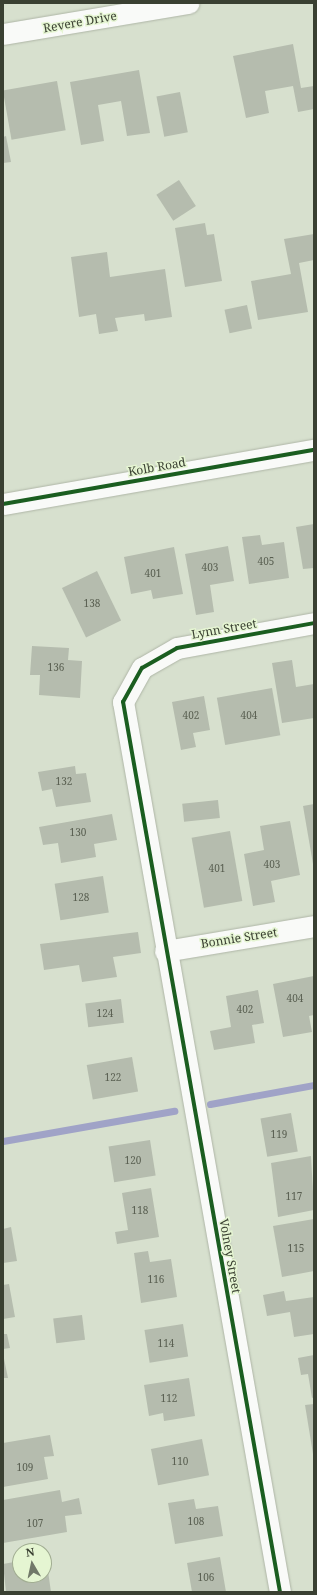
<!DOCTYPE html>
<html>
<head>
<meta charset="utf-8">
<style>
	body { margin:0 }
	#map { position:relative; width:317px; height:1595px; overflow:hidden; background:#d7e0ce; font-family:"Noto Serif",serif }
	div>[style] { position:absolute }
	.stream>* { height:7px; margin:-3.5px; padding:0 3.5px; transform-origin:3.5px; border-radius:3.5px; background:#a0a3c7 }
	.building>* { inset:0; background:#b5bcae; transform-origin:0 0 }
	.roads { filter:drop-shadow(0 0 1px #aeb5a6) drop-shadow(0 0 1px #aeb5a6) }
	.minor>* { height:21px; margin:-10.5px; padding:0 10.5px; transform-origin:10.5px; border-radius:10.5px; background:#f9faf8 }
	.cycleway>* { height:4px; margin:-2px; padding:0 2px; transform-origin:2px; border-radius:2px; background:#1b5e20 }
	span { translate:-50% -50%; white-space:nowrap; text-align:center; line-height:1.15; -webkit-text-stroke:3px #e5f5d2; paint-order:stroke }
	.number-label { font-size:10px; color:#595f51 }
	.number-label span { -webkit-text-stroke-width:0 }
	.street-label { font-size:12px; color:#3a4032 }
	.frame { position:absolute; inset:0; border:4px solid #3a4032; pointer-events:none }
	.north { position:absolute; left:12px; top:1543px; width:40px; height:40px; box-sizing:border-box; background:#e5f5d2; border:1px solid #a1ad92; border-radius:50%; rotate:351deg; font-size:11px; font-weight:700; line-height:16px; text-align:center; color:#3a4032 }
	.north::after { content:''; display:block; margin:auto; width:14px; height:18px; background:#717869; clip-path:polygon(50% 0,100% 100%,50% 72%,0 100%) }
</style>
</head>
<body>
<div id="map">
	<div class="stream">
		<div style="left:210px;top:1104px;width:106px;rotate:-10.4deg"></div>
		<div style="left:3px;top:1141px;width:174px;rotate:-10deg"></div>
	</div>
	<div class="building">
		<div style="clip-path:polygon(293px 44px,301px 88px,314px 86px,314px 109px,298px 112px,293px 86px,265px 91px,269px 113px,246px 118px,233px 56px)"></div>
		<div style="clip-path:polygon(139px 70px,150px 133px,127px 136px,121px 101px,98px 105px,104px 141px,81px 145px,70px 82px)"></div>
		<div style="left:57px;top:81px;width:50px;height:55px;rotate:80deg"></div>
		<div style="left:180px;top:92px;width:41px;height:24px;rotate:79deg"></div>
		<div style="clip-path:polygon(6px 136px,11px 162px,3px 163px,3px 137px)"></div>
		<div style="left:179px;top:180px;width:31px;height:27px;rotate:57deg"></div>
		<div style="clip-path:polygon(205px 223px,207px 235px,214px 234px,222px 281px,185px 287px,175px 228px)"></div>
		<div style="clip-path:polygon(314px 234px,314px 260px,299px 263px,308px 312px,258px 320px,251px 281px,291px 274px,284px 239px)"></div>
		<div style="clip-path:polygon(107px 252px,110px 277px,165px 269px,172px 317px,145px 321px,144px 314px,115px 318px,118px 331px,99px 334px,96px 314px,79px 317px,71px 257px)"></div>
		<div style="left:247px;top:305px;width:24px;height:23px;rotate:78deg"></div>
		<div style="clip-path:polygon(314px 524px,314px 568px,303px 569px,296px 527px)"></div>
		<div style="clip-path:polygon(260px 535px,262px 545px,284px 542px,289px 578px,249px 584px,242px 537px)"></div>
		<div style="clip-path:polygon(228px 546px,234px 581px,210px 585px,214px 612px,196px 615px,185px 554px)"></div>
		<div style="clip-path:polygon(174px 547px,183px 594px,153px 599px,151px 590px,131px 594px,124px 557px)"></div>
		<div style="left:97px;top:571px;width:55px;height:39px;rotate:64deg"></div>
		<div style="clip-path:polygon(32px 646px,69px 648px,68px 660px,82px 661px,80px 698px,39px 695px,40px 675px,30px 675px)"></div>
		<div style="clip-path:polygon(292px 660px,296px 687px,314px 684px,314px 718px,282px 723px,272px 663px)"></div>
		<div style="left:272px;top:688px;width:48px;height:56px;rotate:80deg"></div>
		<div style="clip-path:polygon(204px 696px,210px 730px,193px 733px,196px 747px,181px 750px,172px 702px)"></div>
		<div style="clip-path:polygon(75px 766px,76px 774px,86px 773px,91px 802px,56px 807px,52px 789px,42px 791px,38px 772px)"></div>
		<div style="left:218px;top:800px;width:18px;height:36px;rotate:84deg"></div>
		<div style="clip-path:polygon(314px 804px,314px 864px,313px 864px,303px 806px)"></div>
		<div style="clip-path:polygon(112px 814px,117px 840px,94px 844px,96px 857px,61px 863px,58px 843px,43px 845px,39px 827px)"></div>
		<div style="clip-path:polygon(290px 821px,300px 875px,271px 881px,275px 902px,253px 906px,244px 854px,264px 850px,260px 826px)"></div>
		<div style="left:230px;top:831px;width:71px;height:39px;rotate:80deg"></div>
		<div style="left:103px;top:876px;width:37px;height:49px;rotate:81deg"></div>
		<div style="clip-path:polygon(138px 932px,141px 953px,113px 957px,117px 977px,82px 982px,79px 965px,44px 970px,40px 944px)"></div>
		<div style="clip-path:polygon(314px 976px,314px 1015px,309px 1016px,312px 1032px,283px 1037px,273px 984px)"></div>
		<div style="clip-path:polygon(258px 990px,264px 1023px,252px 1025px,255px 1043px,214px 1050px,210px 1031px,231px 1027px,226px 996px)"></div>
		<div style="left:121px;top:999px;width:24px;height:36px;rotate:83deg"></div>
		<div style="left:132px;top:1057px;width:35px;height:46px;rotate:80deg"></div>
		<div style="left:291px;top:1113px;width:39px;height:31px;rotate:80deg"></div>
		<div style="left:150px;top:1140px;width:36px;height:42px;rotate:81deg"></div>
		<div style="clip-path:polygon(311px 1156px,314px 1210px,278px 1217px,271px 1163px)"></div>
		<div style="clip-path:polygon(151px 1188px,159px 1237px,117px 1244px,115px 1232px,128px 1230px,122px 1193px)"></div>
		<div style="clip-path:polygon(314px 1219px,314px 1271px,282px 1277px,273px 1226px)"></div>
		<div style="clip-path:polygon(11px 1227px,17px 1261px,3px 1263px,3px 1229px)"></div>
		<div style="clip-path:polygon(148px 1251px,150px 1262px,171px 1259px,177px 1297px,141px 1303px,134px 1253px)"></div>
		<div style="clip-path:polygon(9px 1284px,15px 1317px,3px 1319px,3px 1285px)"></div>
		<div style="clip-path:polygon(284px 1291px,286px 1301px,314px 1297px,314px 1334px,294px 1337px,290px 1312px,267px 1316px,263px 1295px)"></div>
		<div style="left:82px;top:1315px;width:25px;height:29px;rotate:83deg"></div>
		<div style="left:183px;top:1324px;width:33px;height:39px;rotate:81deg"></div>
		<div style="clip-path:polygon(3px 1334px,7px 1334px,10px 1348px,3px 1349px)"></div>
		<div style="clip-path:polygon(3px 1354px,8px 1378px,3px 1378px)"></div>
		<div style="clip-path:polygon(314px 1355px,314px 1397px,312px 1398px,308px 1374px,301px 1375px,298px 1358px)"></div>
		<div style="clip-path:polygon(189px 1378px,195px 1416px,164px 1421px,163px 1413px,149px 1416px,144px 1385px)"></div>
		<div style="clip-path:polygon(314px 1404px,314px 1454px,313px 1454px,305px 1405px)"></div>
		<div style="clip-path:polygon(50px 1435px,54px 1456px,44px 1457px,48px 1479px,3px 1487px,3px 1443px)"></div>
		<div style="left:202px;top:1439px;width:37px;height:52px;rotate:79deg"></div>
		<div style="clip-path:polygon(60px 1490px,62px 1502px,79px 1498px,82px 1514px,65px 1516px,67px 1532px,3px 1543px,3px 1500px)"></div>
		<div style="clip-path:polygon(194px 1499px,196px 1509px,218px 1506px,223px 1536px,175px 1544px,168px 1503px)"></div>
		<div style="clip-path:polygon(46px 1557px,51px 1592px,6px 1592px,3px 1564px,20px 1561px,20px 1575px,44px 1575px)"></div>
		<div style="clip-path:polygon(220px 1557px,226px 1592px,192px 1592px,187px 1563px)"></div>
	</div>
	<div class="roads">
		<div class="minor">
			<div style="left:3px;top:34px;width:188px;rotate:-9.5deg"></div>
			<div style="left:3px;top:504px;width:316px;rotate:-9.9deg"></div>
			<div style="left:165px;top:951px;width:151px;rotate:-9.5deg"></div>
			<div style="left:280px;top:1592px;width:904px;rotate:-100deg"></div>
			<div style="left:123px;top:702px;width:39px;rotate:-61deg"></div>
			<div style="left:142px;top:668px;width:40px;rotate:-29.7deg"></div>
			<div style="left:177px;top:648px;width:139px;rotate:-10.3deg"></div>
		</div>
	</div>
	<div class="cycleway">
		<div style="left:3px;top:504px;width:316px;rotate:-9.9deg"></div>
		<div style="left:280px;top:1592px;width:904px;rotate:-100deg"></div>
		<div style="left:123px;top:702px;width:39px;rotate:-61deg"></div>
		<div style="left:142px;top:668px;width:40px;rotate:-29.7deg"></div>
		<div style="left:177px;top:648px;width:139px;rotate:-10.3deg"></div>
	</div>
	<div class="number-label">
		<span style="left:266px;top:562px">405</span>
		<span style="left:210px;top:568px">403</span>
		<span style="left:153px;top:574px">401</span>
		<span style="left:92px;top:604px">138</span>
		<span style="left:56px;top:668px">136</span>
		<span style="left:191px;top:716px">402</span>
		<span style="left:249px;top:716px">404</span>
		<span style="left:64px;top:782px">132</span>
		<span style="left:78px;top:833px">130</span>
		<span style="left:272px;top:865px">403</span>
		<span style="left:217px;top:869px">401</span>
		<span style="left:81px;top:898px">128</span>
		<span style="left:295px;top:999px">404</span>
		<span style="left:245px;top:1010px">402</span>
		<span style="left:105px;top:1014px">124</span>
		<span style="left:113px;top:1078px">122</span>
		<span style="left:279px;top:1135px">119</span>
		<span style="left:133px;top:1161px">120</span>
		<span style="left:294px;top:1197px">117</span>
		<span style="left:140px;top:1211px">118</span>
		<span style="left:296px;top:1249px">115</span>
		<span style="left:156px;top:1280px">116</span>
		<span style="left:166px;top:1344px">114</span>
		<span style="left:169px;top:1399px">112</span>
		<span style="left:180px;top:1462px">110</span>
		<span style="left:25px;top:1468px">109</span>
		<span style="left:196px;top:1522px">108</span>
		<span style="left:35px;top:1524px">107</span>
		<span style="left:206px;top:1578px">106</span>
	</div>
	<div class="street-label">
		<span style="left:80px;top:22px;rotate:-10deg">Revere Drive</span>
		<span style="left:157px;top:467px;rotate:-10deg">Kolb Road</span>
		<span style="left:224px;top:629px;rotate:-10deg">Lynn Street</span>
		<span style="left:239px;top:938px;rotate:-9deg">Bonnie Street</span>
		<span style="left:230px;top:1256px;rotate:80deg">Volney Street</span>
	</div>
	<div class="frame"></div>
	<div class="north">N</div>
</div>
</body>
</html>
